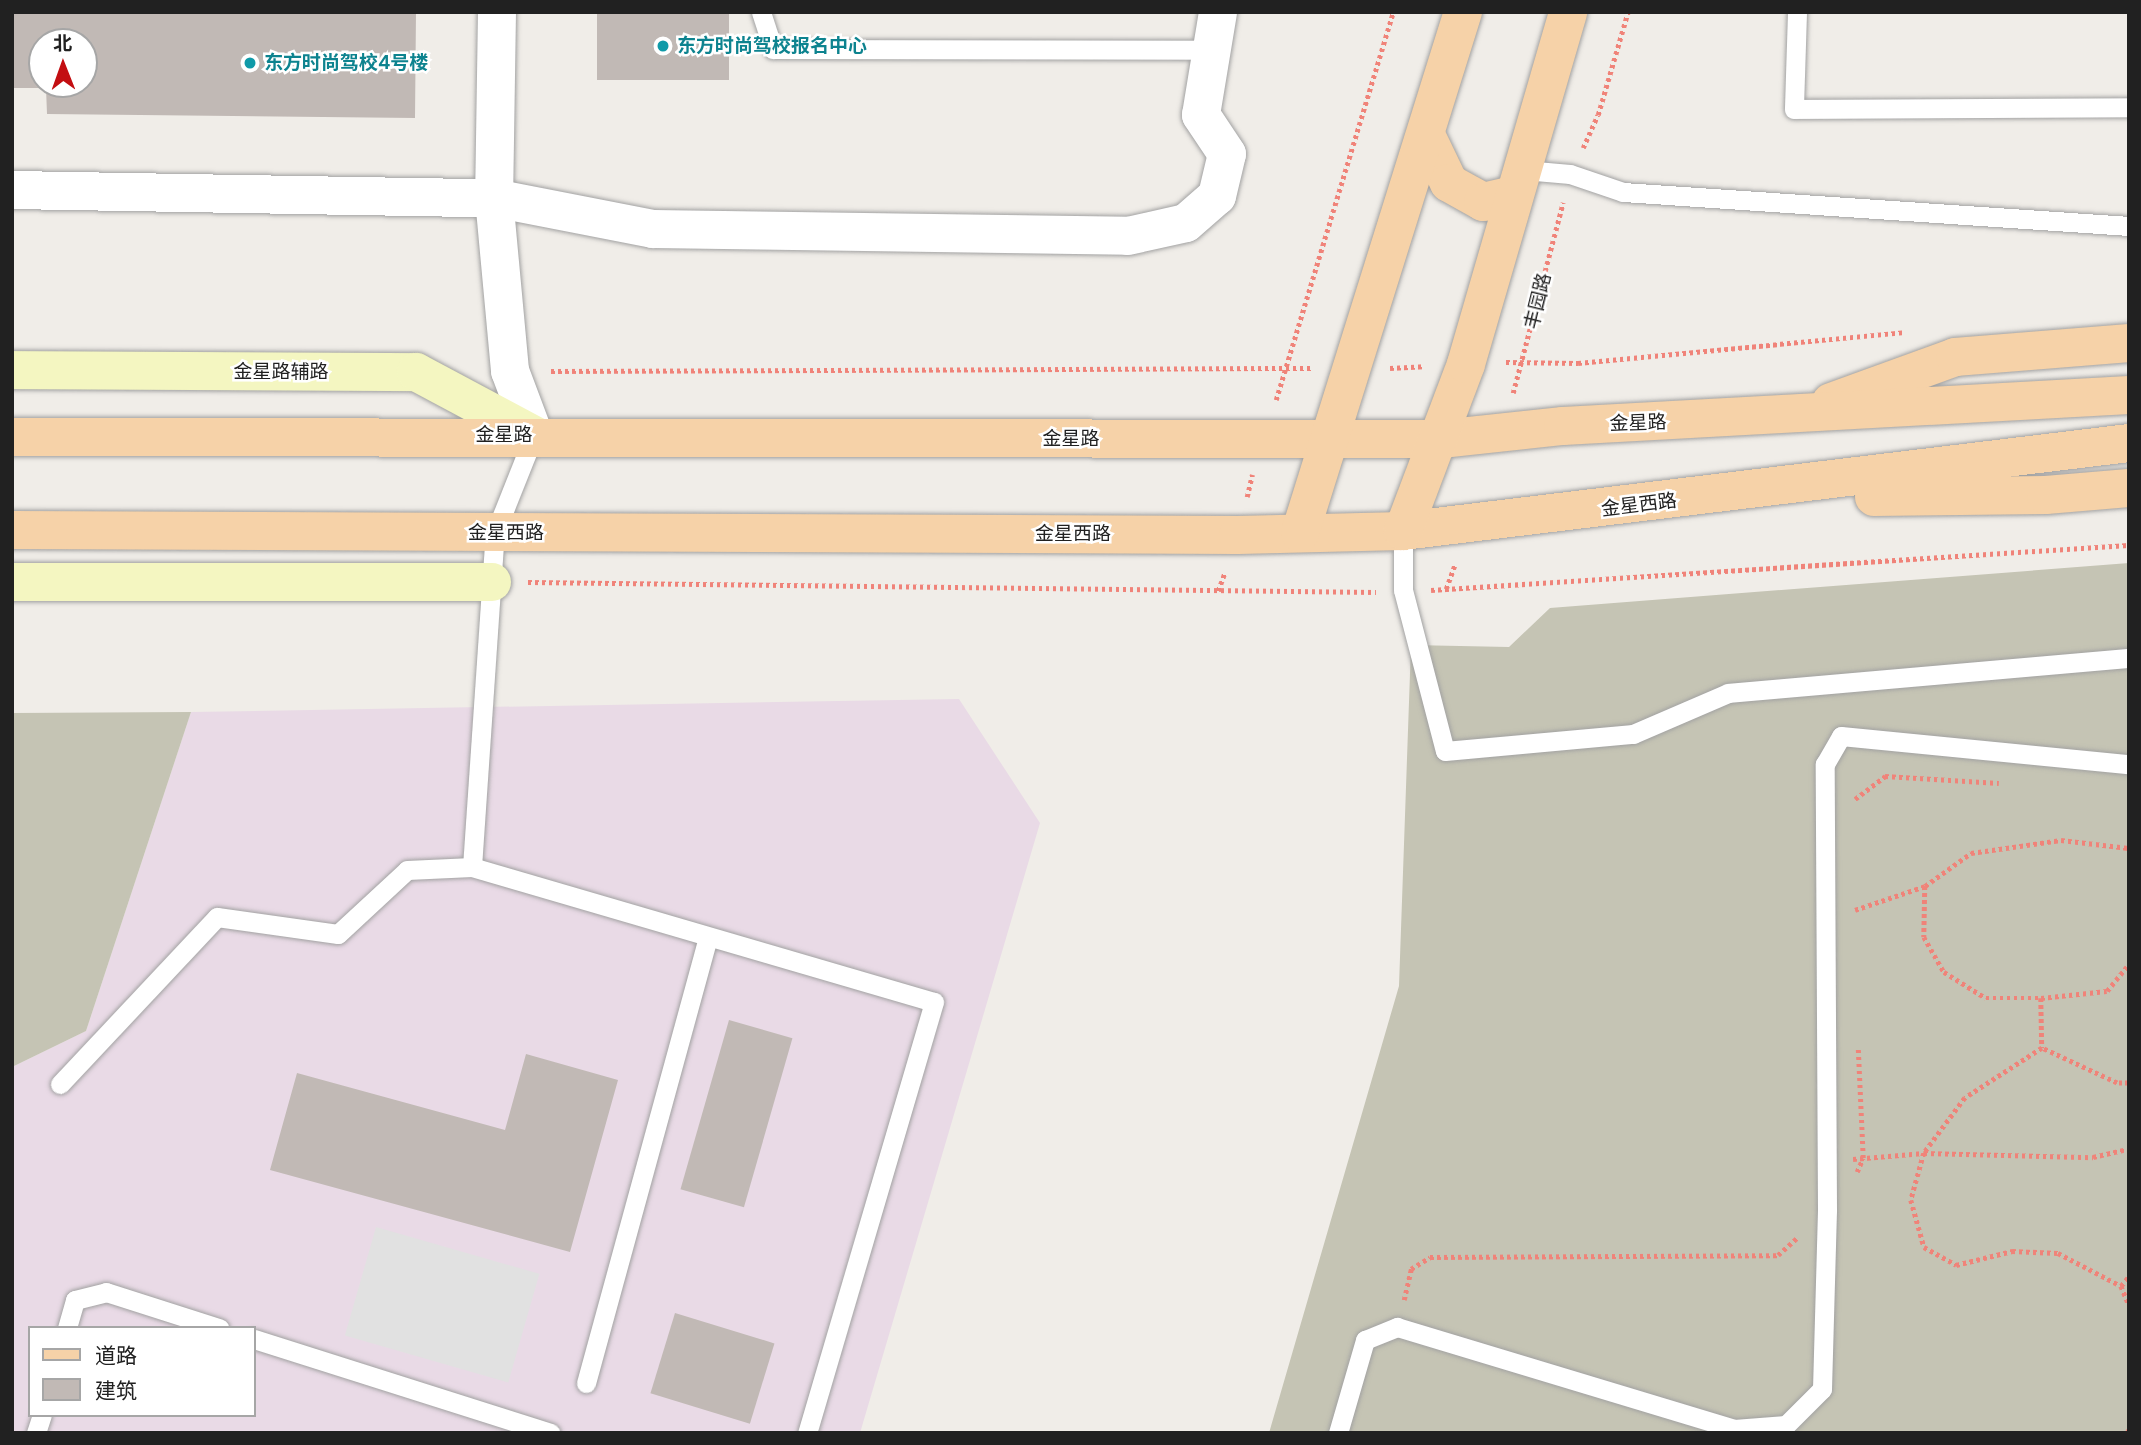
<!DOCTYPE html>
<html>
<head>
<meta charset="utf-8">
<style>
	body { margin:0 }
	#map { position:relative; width:2141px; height:1445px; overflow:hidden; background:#f0ede8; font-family:"DM Sans","Noto Sans SC",sans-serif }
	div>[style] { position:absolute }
	.industrial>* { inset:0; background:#e9dae6 }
	.construction>* { inset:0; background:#c5c4b4 }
	.parking>* { inset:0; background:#e1e1e1; transform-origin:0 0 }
	.building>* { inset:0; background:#c1b9b5; transform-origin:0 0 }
	.path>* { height:4.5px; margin-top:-2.25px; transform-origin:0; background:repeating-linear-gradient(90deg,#f08379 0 3.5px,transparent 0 7px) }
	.roads { filter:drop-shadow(0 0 2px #a2a2a2) drop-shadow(0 0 2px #a2a2a2) }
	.lane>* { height:19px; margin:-9.5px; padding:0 9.5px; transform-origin:9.5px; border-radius:9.5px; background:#fff }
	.street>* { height:38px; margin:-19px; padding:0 19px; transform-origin:19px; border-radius:19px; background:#fff }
	.secondary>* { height:38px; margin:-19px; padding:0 19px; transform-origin:19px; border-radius:19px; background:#f4f6c1 }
	.primary>* { height:38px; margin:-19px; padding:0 19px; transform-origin:19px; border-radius:19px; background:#f6d2a8 }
	.dots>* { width:19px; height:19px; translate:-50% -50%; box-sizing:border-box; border:4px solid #fff; border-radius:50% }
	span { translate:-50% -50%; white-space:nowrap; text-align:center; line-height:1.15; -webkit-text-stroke:5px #fff; paint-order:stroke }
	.culture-label { font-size:19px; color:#0d838f; font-weight:700 }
	.left { translate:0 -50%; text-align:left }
	.street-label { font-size:19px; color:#212121 }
	.frame { position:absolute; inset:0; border:14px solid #212121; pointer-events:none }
	.legend { position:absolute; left:28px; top:1326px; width:228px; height:91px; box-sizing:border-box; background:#fff; border:2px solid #a6a6a6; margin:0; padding:9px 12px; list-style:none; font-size:21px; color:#212121 }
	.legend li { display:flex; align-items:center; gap:14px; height:35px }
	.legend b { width:35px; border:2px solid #a6a6a6 }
	.north { position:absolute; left:28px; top:28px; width:70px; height:70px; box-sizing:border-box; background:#fff; border:2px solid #a6a6a6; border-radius:50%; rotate:359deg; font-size:19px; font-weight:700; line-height:28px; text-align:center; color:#212121 }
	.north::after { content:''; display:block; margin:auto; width:24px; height:32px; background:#c30e12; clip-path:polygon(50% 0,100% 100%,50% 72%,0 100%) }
</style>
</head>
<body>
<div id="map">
	<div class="industrial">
		<div style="clip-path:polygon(evenodd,959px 699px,1040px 823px,860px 1433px,12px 1433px,12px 1067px,86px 1031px,191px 712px,959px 699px,30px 1328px,254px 1328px,254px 1415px,30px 1415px,30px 1328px)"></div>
	</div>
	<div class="construction">
		<div style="clip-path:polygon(2129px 563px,2129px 1433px,1269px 1433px,1399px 986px,1411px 645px,1509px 647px,1550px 608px)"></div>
		<div style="clip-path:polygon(191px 712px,86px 1031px,12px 1067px,12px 713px)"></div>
	</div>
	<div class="parking">
		<div style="left:376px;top:1227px;width:170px;height:113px;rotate:16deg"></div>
	</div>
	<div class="building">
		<div style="clip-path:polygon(evenodd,12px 12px,416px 12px,415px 118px,47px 114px,46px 88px,12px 88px,12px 12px,42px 42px,84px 42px,84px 84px,42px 84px,42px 42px)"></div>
		<div style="left:597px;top:12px;width:132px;height:68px"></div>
		<div style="left:729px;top:1020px;width:66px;height:176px;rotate:16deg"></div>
		<div style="clip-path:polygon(526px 1054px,618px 1080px,570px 1252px,270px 1170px,297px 1073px,505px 1130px)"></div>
		<div style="left:675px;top:1313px;width:104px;height:84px;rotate:17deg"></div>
	</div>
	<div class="path">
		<div style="left:1583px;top:148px;width:36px;rotate:-66deg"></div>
		<div style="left:1598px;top:115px;width:107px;rotate:-73.8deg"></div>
		<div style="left:1506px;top:362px;width:72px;rotate:0.8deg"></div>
		<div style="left:1578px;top:363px;width:328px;rotate:-5.4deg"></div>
		<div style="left:1390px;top:368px;width:34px;rotate:-3deg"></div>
		<div style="left:551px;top:371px;width:761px;rotate:-0.23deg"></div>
		<div style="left:1513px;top:393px;width:197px;rotate:-75.3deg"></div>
		<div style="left:1276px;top:400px;width:405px;rotate:-73.2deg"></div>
		<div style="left:1247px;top:497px;width:23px;rotate:-77deg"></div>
		<div style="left:528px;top:582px;width:848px;rotate:0.68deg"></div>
		<div style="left:1446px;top:589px;width:27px;rotate:-70deg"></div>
		<div style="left:1431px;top:590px;width:699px;rotate:-3.69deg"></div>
		<div style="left:1218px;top:591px;width:20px;rotate:-70deg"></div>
		<div style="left:1855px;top:799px;width:38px;rotate:-37deg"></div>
		<div style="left:1885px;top:776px;width:114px;rotate:3.5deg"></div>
		<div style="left:1925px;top:886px;width:51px;rotate:91.1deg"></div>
		<div style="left:1924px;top:937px;width:40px;rotate:60.3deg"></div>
		<div style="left:1944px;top:972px;width:49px;rotate:31.8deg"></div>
		<div style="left:1986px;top:998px;width:55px"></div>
		<div style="left:2041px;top:998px;width:66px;rotate:-6.1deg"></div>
		<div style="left:2107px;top:991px;width:35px;rotate:-51deg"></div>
		<div style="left:1855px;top:910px;width:74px;rotate:-18.9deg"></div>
		<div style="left:1925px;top:886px;width:57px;rotate:-35.7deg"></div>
		<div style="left:1971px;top:853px;width:91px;rotate:-8.2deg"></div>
		<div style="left:2061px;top:840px;width:68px;rotate:6.7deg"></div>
		<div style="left:2041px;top:998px;width:50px;rotate:88.9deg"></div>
		<div style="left:2129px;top:1083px;width:12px;rotate:180deg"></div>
		<div style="left:2117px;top:1083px;width:83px;rotate:-155deg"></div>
		<div style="left:2042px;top:1048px;width:92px;rotate:147deg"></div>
		<div style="left:1965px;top:1098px;width:69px;rotate:126.7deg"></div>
		<div style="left:1924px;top:1153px;width:49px;rotate:105.5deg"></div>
		<div style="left:1911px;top:1200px;width:49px;rotate:74.5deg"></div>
		<div style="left:1924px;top:1247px;width:37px;rotate:29deg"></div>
		<div style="left:1956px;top:1265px;width:58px;rotate:-14deg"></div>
		<div style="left:2012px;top:1251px;width:46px;rotate:2.5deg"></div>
		<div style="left:2058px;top:1253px;width:71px;rotate:27.6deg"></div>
		<div style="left:2121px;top:1286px;width:21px;rotate:67deg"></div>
		<div style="left:1853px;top:1159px;width:71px;rotate:-4.8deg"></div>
		<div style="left:1924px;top:1153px;width:169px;rotate:1.4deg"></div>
		<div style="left:2093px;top:1157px;width:37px;rotate:-13deg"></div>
		<div style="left:1857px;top:1172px;width:15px;rotate:-67deg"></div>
		<div style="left:1863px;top:1158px;width:109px;rotate:-92.6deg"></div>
		<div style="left:2121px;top:1286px;width:13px;rotate:-51deg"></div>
		<div style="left:1404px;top:1300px;width:32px;rotate:-77deg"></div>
		<div style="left:1411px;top:1269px;width:22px;rotate:-32deg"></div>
		<div style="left:1430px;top:1257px;width:348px;rotate:-0.3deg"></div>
		<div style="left:1778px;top:1255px;width:27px;rotate:-42deg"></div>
		<div style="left:2127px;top:1433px;width:4px;rotate:-63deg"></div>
	</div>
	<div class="roads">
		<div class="lane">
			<div style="left:761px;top:12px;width:39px;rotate:72deg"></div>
			<div style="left:773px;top:49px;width:439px;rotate:0.1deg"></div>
			<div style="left:1797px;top:12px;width:97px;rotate:91.8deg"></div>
			<div style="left:1794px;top:109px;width:335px;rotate:-0.3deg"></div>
			<div style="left:1524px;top:170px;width:46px;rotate:5deg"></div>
			<div style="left:1570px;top:174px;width:56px;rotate:18.8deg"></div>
			<div style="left:1623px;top:192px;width:507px;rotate:3.84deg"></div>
			<div style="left:1403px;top:531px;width:59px;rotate:90deg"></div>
			<div style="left:1403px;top:590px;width:166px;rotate:75.4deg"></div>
			<div style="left:1445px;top:751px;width:189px;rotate:-5.2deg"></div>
			<div style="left:1633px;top:734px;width:103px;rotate:-23.3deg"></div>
			<div style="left:1728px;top:693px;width:403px;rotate:-5deg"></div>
			<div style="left:472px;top:867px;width:335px;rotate:-86.1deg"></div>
			<div style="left:495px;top:533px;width:105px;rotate:-68.3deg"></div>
			<div style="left:60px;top:1084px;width:229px;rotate:-46.8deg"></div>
			<div style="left:217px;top:917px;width:122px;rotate:8deg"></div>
			<div style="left:338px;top:934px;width:94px;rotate:-42.8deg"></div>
			<div style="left:407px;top:870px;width:65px;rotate:-2.6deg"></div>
			<div style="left:472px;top:867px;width:481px;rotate:16.3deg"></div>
			<div style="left:934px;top:1002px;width:449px;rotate:106.4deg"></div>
			<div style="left:67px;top:1328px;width:29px;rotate:-74deg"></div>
			<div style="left:75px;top:1300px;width:32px;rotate:-14deg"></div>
			<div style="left:106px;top:1292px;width:119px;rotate:17.7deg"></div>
			<div style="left:254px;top:1339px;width:311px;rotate:17.6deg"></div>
			<div style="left:586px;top:1383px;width:461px;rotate:-74.7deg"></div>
			<div style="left:36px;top:1433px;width:19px;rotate:-72deg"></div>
			<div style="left:1338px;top:1433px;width:97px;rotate:-73.8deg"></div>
			<div style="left:1365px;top:1340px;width:35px;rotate:-22deg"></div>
			<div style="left:1397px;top:1327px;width:352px;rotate:16.8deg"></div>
			<div style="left:1734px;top:1429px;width:52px;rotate:-4.4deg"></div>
			<div style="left:1786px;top:1425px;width:51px;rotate:-45deg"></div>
			<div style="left:1822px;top:1389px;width:179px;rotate:-88.4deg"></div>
			<div style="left:1827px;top:1210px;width:446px;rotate:-90.3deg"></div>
			<div style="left:1825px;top:764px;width:32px;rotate:-60deg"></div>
			<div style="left:1841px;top:736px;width:289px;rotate:5.6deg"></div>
		</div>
		<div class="street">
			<div style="left:497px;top:12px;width:186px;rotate:90.9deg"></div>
			<div style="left:494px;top:198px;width:174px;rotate:84.7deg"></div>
			<div style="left:510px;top:371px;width:68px;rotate:69.4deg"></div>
			<div style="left:12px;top:190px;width:482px;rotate:1deg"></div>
			<div style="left:494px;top:198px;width:162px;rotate:11deg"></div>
			<div style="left:653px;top:229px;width:475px;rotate:0.8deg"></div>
			<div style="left:1128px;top:236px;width:59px;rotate:-12.6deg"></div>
			<div style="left:1186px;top:223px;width:41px;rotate:-41.1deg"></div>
			<div style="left:1217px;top:196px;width:43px;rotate:-76.6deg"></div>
			<div style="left:1227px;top:154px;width:47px;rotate:-123.7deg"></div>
			<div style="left:1201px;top:115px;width:104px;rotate:-80.6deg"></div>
		</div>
		<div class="secondary">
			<div style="left:12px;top:370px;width:404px;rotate:0.3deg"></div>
			<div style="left:416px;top:372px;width:134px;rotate:28.1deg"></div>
			<div style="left:12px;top:582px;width:480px"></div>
		</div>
		<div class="primary">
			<div style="left:1426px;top:135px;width:53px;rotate:64.4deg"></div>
			<div style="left:1449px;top:183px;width:39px;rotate:29deg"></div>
			<div style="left:1483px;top:202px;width:32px;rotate:-13deg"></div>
			<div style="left:1831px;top:402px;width:132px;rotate:-19.9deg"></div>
			<div style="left:1955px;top:357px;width:175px;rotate:-4.6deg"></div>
			<div style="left:12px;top:437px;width:1429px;rotate:0.08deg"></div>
			<div style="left:1441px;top:439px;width:123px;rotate:-6.1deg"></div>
			<div style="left:1563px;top:426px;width:567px;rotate:-3.13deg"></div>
			<div style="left:1874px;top:497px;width:172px;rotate:-0.7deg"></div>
			<div style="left:2046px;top:495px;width:83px;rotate:-4.8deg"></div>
			<div style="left:12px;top:530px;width:1226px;rotate:0.23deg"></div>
			<div style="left:1238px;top:535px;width:165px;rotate:-1.4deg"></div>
			<div style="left:1403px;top:531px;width:731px;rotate:-6.91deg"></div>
			<div style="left:1403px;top:531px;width:178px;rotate:-69.3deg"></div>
			<div style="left:1466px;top:364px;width:366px;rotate:-73.8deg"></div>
			<div style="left:1300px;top:533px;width:546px;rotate:-72.63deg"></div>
		</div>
	</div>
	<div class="dots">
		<div style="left:663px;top:46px;background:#0f9aa8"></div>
		<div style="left:250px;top:63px;background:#0f9aa8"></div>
	</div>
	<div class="culture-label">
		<span class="left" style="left:677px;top:46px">东方时尚驾校报名中心</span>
		<span class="left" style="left:264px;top:63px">东方时尚驾校4号楼</span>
	</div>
	<div class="street-label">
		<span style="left:1538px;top:301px;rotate:-76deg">丰园路</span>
		<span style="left:281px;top:372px">金星路辅路</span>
		<span style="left:1638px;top:423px;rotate:-2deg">金星路</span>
		<span style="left:504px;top:435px">金星路</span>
		<span style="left:1071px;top:439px">金星路</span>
		<span style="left:1639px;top:505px;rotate:-7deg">金星西路</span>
		<span style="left:506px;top:533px">金星西路</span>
		<span style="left:1073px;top:534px">金星西路</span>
	</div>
	<div class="frame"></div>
	<ul class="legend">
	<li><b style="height:9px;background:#f6d2a8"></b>道路</li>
	<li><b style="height:19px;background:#c1b9b5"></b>建筑</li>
	</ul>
	<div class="north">北</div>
</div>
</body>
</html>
